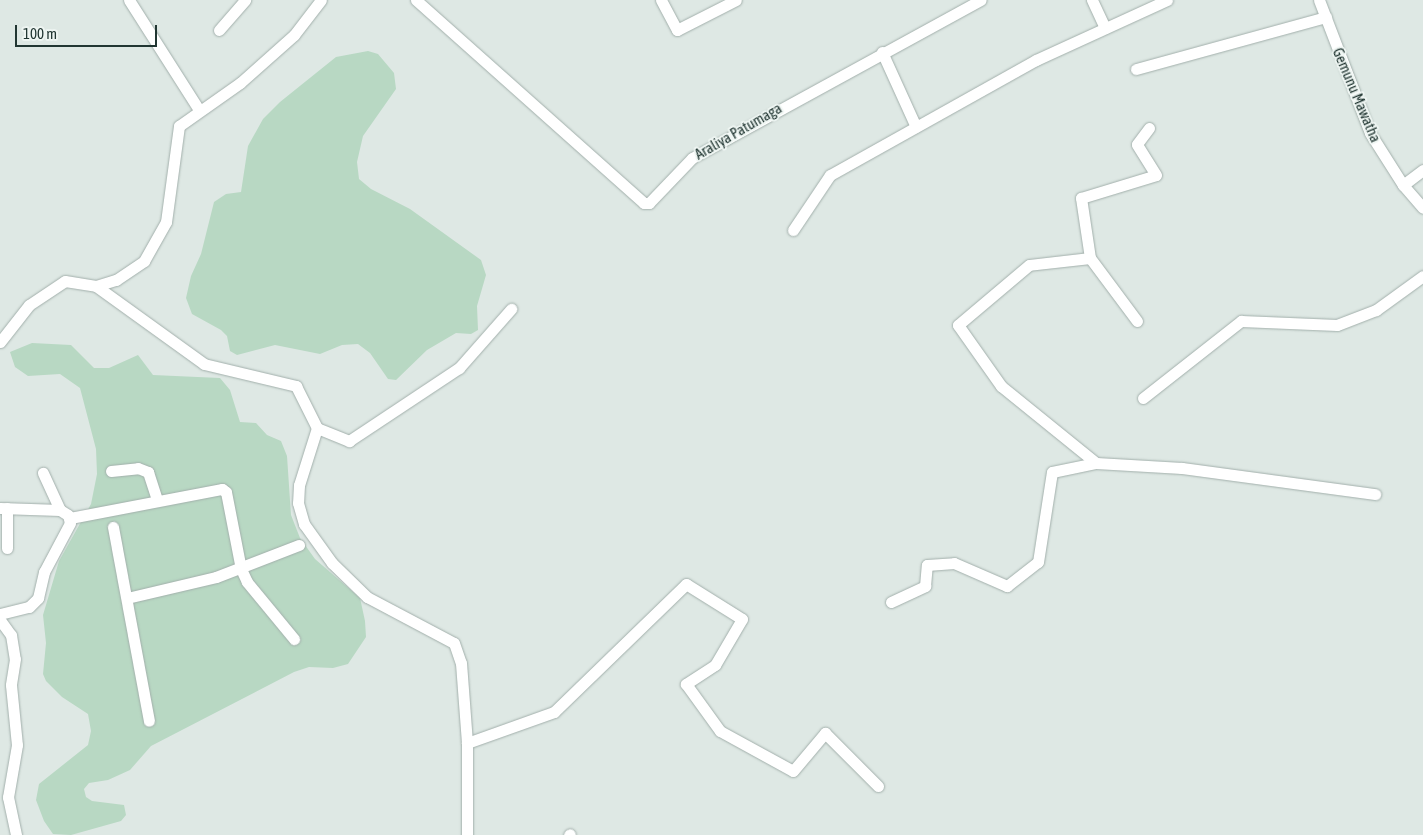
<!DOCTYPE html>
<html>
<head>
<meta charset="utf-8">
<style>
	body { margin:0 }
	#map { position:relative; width:1423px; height:835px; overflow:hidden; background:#dee8e4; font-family:"Asap Condensed",sans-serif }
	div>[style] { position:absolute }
	.green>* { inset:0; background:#b8d8c3 }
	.roads { filter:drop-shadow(0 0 1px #a2afab) drop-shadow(0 0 1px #a2afab) }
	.minor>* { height:11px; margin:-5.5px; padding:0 5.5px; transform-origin:5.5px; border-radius:5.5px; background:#fff }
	span { translate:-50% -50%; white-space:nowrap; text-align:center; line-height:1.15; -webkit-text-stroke:4px #eef5f2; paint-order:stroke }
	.street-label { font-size:15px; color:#213632 }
	.scale { position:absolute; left:15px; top:25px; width:142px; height:22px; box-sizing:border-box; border:2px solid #213632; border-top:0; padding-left:6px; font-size:15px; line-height:18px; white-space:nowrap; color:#213632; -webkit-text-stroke:4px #eef5f2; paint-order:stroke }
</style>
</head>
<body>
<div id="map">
	<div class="green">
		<div style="clip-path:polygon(368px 51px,378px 54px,394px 73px,396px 89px,363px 136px,357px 162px,359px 179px,371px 189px,410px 209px,481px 260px,486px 275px,477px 306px,478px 330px,471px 334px,456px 333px,427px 350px,396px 380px,388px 379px,370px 353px,358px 344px,342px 345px,320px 354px,275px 345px,237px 355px,230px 351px,227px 336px,221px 330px,192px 314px,186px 298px,191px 276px,201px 254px,214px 202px,226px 194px,241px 192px,248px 146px,263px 119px,280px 102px,336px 57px)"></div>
		<div style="clip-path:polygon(32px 343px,71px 345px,94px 368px,109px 368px,138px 355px,153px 375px,220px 378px,230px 390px,240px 422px,256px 423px,267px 435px,281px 441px,287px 456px,291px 515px,300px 538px,315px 559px,360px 598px,365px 621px,366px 637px,348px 664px,333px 668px,309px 667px,294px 672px,151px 746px,130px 770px,108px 780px,89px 783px,84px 789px,86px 797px,92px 801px,124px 805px,126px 815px,121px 821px,71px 835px,53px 834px,44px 821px,36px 800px,39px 784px,88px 745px,91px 731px,88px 714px,62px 697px,46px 681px,43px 674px,46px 643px,43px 615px,59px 561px,91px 504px,97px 474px,96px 449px,80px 388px,60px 374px,28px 376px,15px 367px,10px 352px)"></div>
	</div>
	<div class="roads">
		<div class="minor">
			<div style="left:129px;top:0;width:130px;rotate:57.5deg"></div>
			<div style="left:416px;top:0;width:305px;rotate:41.7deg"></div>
			<div style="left:644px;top:203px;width:5px"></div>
			<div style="left:649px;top:203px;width:62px;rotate:-46.3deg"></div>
			<div style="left:692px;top:158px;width:329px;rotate:-28.7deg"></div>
			<div style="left:661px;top:0;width:34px;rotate:62deg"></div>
			<div style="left:677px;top:30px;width:66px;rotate:-27deg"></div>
			<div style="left:1092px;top:0;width:31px;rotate:65deg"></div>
			<div style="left:1319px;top:0;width:142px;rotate:69deg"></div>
			<div style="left:1370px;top:133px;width:62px;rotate:57.6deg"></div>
			<div style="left:1403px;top:185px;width:30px;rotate:49deg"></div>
			<div style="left:219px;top:30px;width:40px;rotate:-49deg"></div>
			<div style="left:882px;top:52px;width:82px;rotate:65.6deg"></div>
			<div style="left:1136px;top:69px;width:197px;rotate:-15.3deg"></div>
			<div style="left:1403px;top:185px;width:25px;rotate:-37deg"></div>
			<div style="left:793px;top:230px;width:66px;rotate:-56.1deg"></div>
			<div style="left:830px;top:175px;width:236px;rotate:-29.2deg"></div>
			<div style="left:1036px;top:60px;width:144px;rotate:-24.6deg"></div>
			<div style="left:1090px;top:258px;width:61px;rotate:-98.5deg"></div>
			<div style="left:1081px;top:198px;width:78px;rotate:-17deg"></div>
			<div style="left:1156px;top:175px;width:36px;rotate:-122deg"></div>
			<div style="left:1137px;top:144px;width:20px;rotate:-53deg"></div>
			<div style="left:96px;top:286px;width:133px;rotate:35.8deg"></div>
			<div style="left:204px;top:364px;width:95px;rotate:13.4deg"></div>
			<div style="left:296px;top:386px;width:47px;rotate:63.4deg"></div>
			<div style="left:317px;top:428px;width:60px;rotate:107.5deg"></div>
			<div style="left:299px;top:485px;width:18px;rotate:93deg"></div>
			<div style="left:298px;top:503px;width:22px;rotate:74deg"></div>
			<div style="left:304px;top:524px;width:48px;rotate:54.3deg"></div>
			<div style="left:332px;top:563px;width:49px;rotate:44.2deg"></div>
			<div style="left:367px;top:597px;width:98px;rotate:27.9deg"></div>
			<div style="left:454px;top:643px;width:21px;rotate:71deg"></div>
			<div style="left:461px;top:663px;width:80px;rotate:85.7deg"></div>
			<div style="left:467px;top:743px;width:92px;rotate:90deg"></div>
			<div style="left:1137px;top:321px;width:79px;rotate:-126.7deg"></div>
			<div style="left:1090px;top:258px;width:61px;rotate:173.5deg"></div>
			<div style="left:1029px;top:265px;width:93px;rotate:139.8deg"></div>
			<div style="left:958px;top:325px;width:75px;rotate:54.8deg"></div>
			<div style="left:1001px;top:386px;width:122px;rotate:39deg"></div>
			<div style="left:1096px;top:463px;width:86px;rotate:3.3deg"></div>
			<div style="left:1182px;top:468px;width:195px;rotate:7.7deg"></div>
			<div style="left:0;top:342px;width:47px;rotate:-51.9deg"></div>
			<div style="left:29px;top:305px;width:43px;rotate:-33.7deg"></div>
			<div style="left:65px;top:281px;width:31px;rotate:9deg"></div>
			<div style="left:96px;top:286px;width:21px;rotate:-17deg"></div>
			<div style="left:116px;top:280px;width:34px;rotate:-34deg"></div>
			<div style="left:144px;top:261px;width:45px;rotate:-60.6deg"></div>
			<div style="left:166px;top:222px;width:97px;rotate:-82.3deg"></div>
			<div style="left:179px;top:126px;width:75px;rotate:-35.2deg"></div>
			<div style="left:240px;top:83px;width:72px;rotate:-41.6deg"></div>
			<div style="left:294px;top:35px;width:44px;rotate:-52.4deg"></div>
			<div style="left:1143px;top:398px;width:125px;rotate:-38.2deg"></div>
			<div style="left:1241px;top:321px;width:96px;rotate:2.4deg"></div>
			<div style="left:1337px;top:325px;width:42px;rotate:-21deg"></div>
			<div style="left:1376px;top:310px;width:58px;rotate:-35.9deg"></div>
			<div style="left:317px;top:428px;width:35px;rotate:22deg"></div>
			<div style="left:349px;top:441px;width:132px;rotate:-33.6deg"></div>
			<div style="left:459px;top:368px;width:79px;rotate:-48.6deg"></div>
			<div style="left:111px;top:471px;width:27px;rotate:-6deg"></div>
			<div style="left:138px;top:468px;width:11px;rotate:22deg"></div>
			<div style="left:148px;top:472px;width:29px;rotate:72deg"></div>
			<div style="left:0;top:508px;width:60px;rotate:1.9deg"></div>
			<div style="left:7px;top:508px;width:40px;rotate:90deg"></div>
			<div style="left:70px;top:518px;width:155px;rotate:-10.8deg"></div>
			<div style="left:222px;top:489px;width:5px;rotate:37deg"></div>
			<div style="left:226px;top:492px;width:78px;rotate:79deg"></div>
			<div style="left:241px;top:569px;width:14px;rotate:65deg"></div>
			<div style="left:247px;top:582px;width:74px;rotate:50.5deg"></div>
			<div style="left:113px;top:527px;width:197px;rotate:79.5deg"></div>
			<div style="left:127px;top:598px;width:91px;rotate:-13.3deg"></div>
			<div style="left:216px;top:577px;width:89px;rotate:-21.1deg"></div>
			<div style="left:891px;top:602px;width:38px;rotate:-25deg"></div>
			<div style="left:925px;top:586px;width:21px;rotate:-85deg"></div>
			<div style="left:927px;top:565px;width:27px;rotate:-4deg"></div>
			<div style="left:954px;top:563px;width:58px;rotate:23.5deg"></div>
			<div style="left:1007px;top:586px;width:39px;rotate:-38deg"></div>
			<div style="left:1038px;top:562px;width:91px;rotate:-81.2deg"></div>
			<div style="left:1052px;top:472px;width:45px;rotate:-11.6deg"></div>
			<div style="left:0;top:614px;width:30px;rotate:-14deg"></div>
			<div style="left:29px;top:607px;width:13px;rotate:-45deg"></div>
			<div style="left:38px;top:598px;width:27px;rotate:-77deg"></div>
			<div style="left:44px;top:572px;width:55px;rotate:-62deg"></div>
			<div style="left:70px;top:523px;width:8px;rotate:-104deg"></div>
			<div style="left:68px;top:515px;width:9px;rotate:-148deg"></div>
			<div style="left:60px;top:510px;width:41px;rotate:-114.7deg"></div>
			<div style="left:0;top:620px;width:19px;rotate:54deg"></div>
			<div style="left:11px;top:635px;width:24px;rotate:81deg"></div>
			<div style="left:15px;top:659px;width:26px;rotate:99deg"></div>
			<div style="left:11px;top:685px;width:60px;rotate:84.3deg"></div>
			<div style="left:17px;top:745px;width:53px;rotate:99.8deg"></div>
			<div style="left:8px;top:797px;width:39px;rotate:78deg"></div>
			<div style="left:467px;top:743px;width:92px;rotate:-19.6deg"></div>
			<div style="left:554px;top:712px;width:184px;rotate:-44.1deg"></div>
			<div style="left:686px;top:584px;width:66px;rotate:32deg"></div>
			<div style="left:742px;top:619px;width:53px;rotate:120.4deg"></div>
			<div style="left:715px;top:665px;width:35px;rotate:147deg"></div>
			<div style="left:686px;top:684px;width:58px;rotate:54.1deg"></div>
			<div style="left:720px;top:731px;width:83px;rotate:28.7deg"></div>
			<div style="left:793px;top:771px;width:50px;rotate:-49.9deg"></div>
			<div style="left:825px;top:733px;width:75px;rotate:45deg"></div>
			<div style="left:569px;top:835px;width:1px;rotate:-45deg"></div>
		</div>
	</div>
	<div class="street-label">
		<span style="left:1357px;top:95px;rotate:67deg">Gemunu Mawatha</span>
		<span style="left:738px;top:131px;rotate:-30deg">Araliya Patumaga</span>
	</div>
	<div class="scale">100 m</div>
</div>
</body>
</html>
